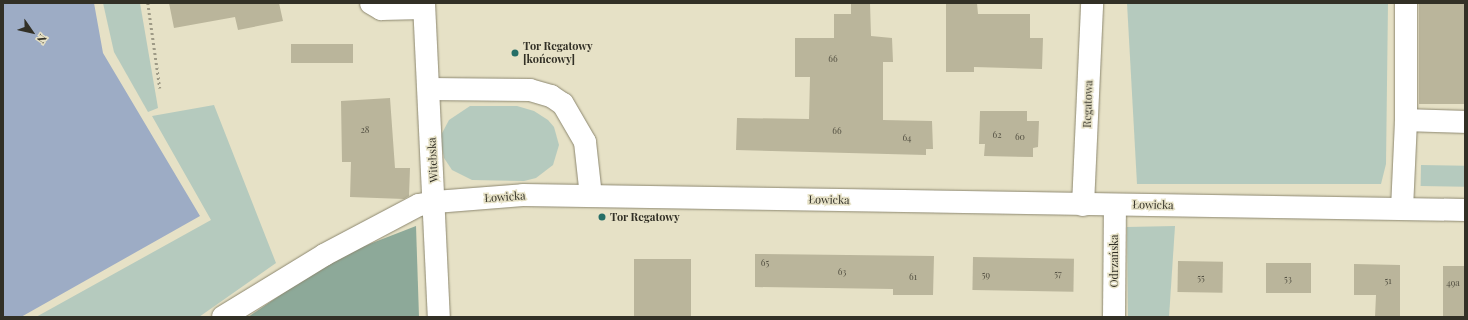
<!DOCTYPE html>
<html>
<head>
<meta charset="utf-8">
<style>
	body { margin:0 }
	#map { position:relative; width:1468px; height:320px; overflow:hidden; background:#e6e1c6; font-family:"Playfair Display",serif }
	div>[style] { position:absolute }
	.green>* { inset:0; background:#b5cabe; transform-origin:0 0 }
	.forest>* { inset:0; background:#8da999 }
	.water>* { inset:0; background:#9dacc5 }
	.building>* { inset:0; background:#bab59b; transform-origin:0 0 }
	.path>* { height:2.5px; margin-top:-1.25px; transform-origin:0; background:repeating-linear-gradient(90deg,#9e9a86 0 2px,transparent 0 5px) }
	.roads { filter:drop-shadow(0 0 1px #8d8870) drop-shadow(0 0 1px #8d8870) }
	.minor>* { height:22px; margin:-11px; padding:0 11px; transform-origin:11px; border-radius:11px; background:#fff }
	.dots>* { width:11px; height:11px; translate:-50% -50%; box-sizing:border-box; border:2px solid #e6e1c6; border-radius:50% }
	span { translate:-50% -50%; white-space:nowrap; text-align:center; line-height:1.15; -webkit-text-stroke:3px #e6e1c6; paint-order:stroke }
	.number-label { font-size:9px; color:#545143 }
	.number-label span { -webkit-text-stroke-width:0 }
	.poi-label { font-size:11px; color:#323026; font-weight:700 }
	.left { translate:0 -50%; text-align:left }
	.street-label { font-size:11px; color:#323026 }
	.frame { position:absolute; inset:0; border:4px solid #323026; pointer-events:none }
	.north { position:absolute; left:12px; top:12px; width:40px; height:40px; -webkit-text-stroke:3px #e6e1c6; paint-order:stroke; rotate:124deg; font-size:11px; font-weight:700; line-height:16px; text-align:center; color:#323026 }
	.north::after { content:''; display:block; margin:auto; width:14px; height:18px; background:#323026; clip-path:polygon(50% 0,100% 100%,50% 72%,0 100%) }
</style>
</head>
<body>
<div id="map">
	<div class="green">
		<div style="clip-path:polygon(103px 3px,140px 3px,158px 108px,148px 112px,114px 52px)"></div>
		<div style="clip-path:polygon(1127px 3px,1388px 3px,1386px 164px,1381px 184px,1137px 184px)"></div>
		<div style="clip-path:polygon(214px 105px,276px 263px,199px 317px,36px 317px,211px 220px,152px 116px)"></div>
		<div style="clip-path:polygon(470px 106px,517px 106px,534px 111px,548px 120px,554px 127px,559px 145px,553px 165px,536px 178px,524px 181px,472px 180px,452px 170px,444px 158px,440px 137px,449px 120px)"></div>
		<div style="left:1421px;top:165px;width:44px;height:21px;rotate:1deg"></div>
		<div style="clip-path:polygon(1175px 226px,1169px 317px,1128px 317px,1127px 227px)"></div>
	</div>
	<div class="forest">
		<div style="clip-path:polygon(416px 226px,419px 317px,248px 317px,336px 257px)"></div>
	</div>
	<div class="water">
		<div style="clip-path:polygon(3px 3px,94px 3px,103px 53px,200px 216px,21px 317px,3px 317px)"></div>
	</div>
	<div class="building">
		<div style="clip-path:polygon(169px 3px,279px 3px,283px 21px,238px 30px,235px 17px,174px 28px)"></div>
		<div style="clip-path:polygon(851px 3px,870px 3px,871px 36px,892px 38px,893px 62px,883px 62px,883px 120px,932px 121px,933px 149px,926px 149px,926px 155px,736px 150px,737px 118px,809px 119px,810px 77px,795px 77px,795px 38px,834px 38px,834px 14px,851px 14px)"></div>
		<div style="clip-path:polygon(946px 3px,977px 3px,978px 14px,1030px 14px,1030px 38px,1043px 38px,1042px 69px,974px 67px,974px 72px,946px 72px)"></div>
		<div style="left:1419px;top:3px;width:46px;height:101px"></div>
		<div style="left:353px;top:44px;width:19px;height:62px;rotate:90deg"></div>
		<div style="clip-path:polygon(390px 98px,395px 168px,410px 168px,409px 196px,404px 199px,350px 197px,351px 162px,342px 162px,341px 101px)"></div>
		<div style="clip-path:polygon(980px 111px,1027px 111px,1027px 121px,1039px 121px,1038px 147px,1033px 148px,1033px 157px,984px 156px,985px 144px,979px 144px)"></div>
		<div style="clip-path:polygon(755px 254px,934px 256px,933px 295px,893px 295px,893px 289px,755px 287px)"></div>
		<div style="left:973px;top:257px;width:101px;height:33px;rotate:1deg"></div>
		<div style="left:634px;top:259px;width:57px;height:58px"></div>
		<div style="left:1178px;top:261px;width:45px;height:31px;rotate:1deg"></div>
		<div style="left:1266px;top:263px;width:45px;height:30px"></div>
		<div style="clip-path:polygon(1354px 264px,1400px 265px,1400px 317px,1375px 317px,1376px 295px,1354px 295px)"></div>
		<div style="left:1443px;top:266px;width:22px;height:51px"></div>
	</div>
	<div class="path">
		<div style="left:148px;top:3px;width:86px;rotate:82deg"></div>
	</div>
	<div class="roads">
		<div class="minor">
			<div style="left:371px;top:3px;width:12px;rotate:31deg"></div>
			<div style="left:381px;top:9px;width:43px;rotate:-1.3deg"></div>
			<div style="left:424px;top:3px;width:314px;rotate:87.3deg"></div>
			<div style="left:429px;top:89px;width:101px;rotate:0.6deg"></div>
			<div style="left:530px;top:90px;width:22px;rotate:16deg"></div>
			<div style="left:551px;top:96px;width:14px;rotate:34deg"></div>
			<div style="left:563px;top:104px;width:44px;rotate:59.9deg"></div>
			<div style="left:585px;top:142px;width:54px;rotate:83.7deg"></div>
			<div style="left:1406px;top:120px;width:117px;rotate:-90deg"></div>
			<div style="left:1083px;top:205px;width:202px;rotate:-87.4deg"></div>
			<div style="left:1402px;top:209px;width:89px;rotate:-87.4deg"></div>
			<div style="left:1406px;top:120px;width:59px;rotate:1.9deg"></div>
			<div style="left:223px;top:317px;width:119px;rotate:-31.5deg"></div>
			<div style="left:324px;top:255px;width:107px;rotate:-27.8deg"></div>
			<div style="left:419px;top:205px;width:16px;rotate:-11deg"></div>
			<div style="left:435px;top:202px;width:88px;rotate:-4.5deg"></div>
			<div style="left:523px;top:195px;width:942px;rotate:0.91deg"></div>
			<div style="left:1114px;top:317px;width:112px;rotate:-89.5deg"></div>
		</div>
	</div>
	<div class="dots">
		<div style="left:515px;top:53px;background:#256e67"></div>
		<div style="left:602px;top:217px;background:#256e67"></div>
	</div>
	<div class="number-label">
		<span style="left:833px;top:58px">66</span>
		<span style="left:365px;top:129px">28</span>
		<span style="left:837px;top:130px">66</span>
		<span style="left:997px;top:134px">62</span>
		<span style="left:1020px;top:136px">60</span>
		<span style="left:907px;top:137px">64</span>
		<span style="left:765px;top:262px">65</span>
		<span style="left:842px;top:271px">63</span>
		<span style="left:1058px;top:273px">57</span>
		<span style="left:986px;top:274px">59</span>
		<span style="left:913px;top:276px">61</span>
		<span style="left:1201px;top:277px">55</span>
		<span style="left:1288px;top:278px">53</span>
		<span style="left:1388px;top:280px">51</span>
		<span style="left:1453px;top:282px">49a</span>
	</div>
	<div class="poi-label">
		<span class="left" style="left:523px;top:53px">Tor Regatowy<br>[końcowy]</span>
		<span class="left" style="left:610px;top:217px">Tor Regatowy</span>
	</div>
	<div class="street-label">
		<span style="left:1088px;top:104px;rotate:-88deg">Regatowa</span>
		<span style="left:433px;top:160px;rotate:-93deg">Witebska</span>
		<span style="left:505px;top:197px;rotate:-4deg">Łowicka</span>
		<span style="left:829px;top:200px;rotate:1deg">Łowicka</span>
		<span style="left:1153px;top:205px;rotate:1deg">Łowicka</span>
		<span style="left:1114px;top:261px;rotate:-90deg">Odrzańska</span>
	</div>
	<div class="frame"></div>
	<div class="north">N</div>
</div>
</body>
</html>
